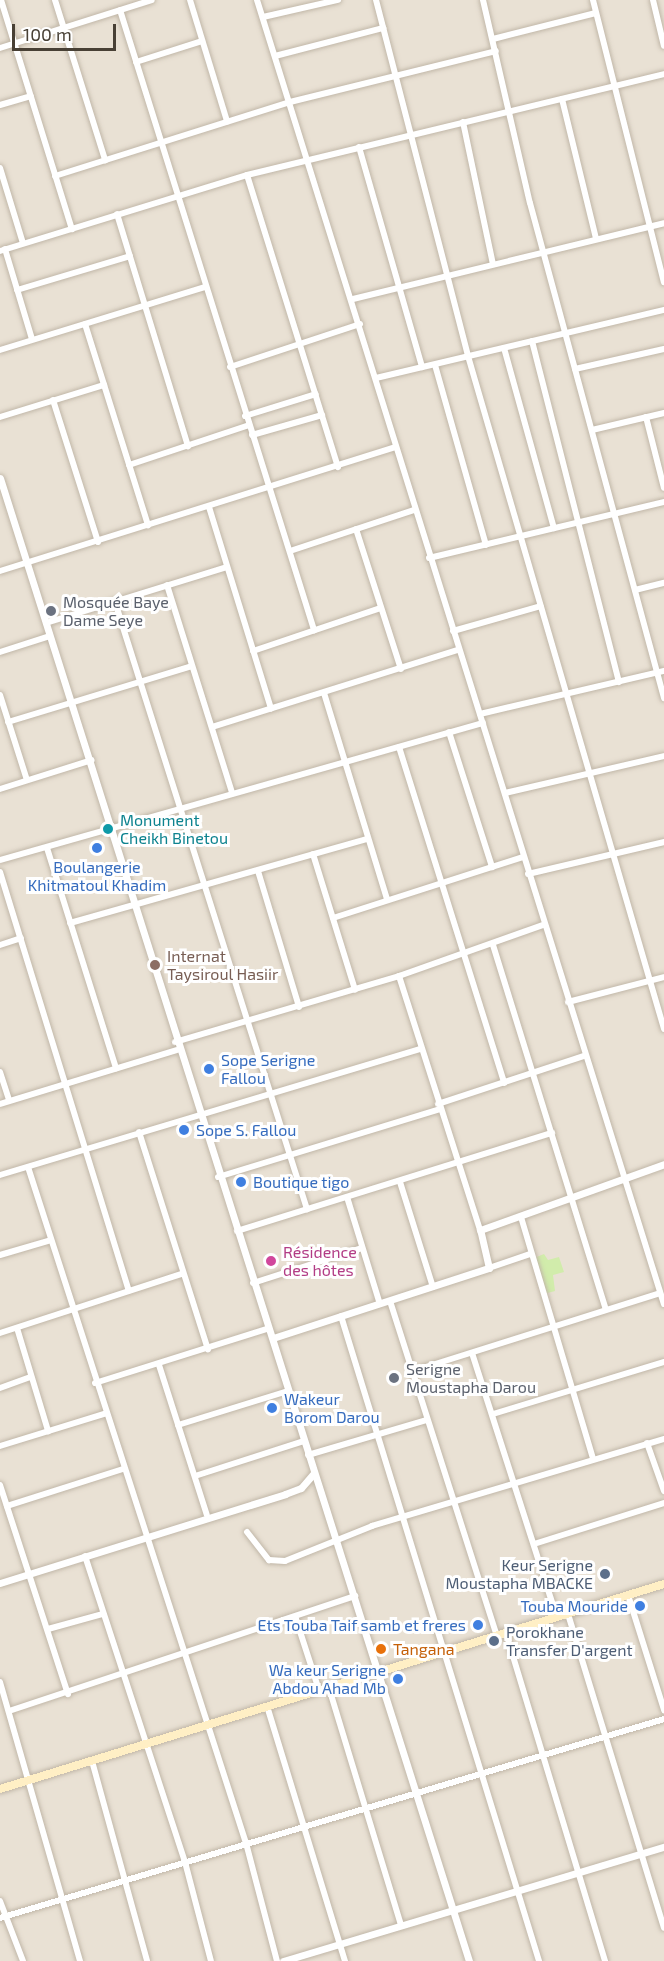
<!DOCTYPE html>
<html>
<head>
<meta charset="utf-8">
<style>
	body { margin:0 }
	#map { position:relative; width:664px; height:1961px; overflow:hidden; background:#f4f0e6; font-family:"Exo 2",sans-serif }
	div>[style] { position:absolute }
	.residential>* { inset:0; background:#e9e1d4; transform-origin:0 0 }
	.green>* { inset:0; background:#d1ecab }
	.roads { filter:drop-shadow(0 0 2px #c1b7a8) drop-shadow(0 0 2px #c1b7a8) }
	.minor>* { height:6px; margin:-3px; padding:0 3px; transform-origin:3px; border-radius:3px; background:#fff }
	.tertiary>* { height:7px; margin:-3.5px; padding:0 3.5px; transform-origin:3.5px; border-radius:3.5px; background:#fff }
	.secondary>* { height:8px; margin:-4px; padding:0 4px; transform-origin:4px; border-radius:4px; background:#ffefc5 }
	.dots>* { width:16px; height:16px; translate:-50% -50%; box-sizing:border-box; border:3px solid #fff; border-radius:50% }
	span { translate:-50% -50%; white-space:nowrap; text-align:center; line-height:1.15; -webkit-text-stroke:6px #fff; paint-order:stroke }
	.worship-label { font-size:16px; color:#5b616d }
	.left { translate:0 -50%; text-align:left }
	.culture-label { font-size:16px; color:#0d838f }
	.shop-label { font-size:16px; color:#366cbe }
	.right { translate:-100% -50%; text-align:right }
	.education-label { font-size:16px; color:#785e54 }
	.hotel-label { font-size:16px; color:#b23c85 }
	.service-label { font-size:16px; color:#4e5e75 }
	.food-label { font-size:16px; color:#c56008 }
	.scale { position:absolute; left:12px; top:24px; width:104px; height:27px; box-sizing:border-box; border:3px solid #484035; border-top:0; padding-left:8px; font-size:18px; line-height:21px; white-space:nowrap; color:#484035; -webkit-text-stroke:4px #fff; paint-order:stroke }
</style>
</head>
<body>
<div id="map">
	<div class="residential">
		<div style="left:0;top:0;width:664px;height:1961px"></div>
	</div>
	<div class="green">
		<div style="clip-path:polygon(544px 1254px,548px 1260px,559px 1257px,564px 1272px,553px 1275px,555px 1291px,544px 1294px,534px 1258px)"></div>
	</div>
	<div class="roads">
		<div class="minor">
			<div style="left:1px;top:0;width:240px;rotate:72.8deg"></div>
			<div style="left:55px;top:0;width:168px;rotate:72.6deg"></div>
			<div style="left:190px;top:0;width:127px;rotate:73deg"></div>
			<div style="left:257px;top:0;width:1366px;rotate:72.67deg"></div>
			<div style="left:376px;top:0;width:368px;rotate:75.5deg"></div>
			<div style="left:468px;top:356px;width:701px;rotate:73.76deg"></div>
			<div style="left:483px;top:0;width:208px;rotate:77deg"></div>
			<div style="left:530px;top:203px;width:513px;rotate:74.85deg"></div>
			<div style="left:593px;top:0;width:291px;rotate:75.9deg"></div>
			<div style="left:653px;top:0;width:47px;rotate:76.6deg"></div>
			<div style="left:120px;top:10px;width:650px;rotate:72.62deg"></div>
			<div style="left:263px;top:17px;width:77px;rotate:-12.8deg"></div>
			<div style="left:493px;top:39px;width:106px;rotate:-14.2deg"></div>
			<div style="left:0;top:48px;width:159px;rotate:-17.5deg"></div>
			<div style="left:275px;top:56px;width:112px;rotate:-14.5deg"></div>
			<div style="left:136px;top:62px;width:69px;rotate:-17.7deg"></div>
			<div style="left:562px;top:99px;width:144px;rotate:76.3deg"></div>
			<div style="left:0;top:105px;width:32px;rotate:-16deg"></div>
			<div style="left:463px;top:122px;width:145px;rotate:78.1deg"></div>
			<div style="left:359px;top:147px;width:229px;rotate:74deg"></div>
			<div style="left:0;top:168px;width:78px;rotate:73deg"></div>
			<div style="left:247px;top:175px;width:306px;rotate:72.7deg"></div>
			<div style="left:55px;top:176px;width:246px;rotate:-17.5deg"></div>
			<div style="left:290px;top:102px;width:212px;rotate:-13.9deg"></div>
			<div style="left:117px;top:214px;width:243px;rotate:73deg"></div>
			<div style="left:5px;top:249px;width:94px;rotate:73.3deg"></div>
			<div style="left:0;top:251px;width:258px;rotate:-17.1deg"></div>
			<div style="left:247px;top:175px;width:429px;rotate:-13.6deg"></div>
			<div style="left:17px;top:290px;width:118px;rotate:-16.7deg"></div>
			<div style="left:353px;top:299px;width:320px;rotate:-13.7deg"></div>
			<div style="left:85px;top:324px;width:211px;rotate:72.6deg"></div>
			<div style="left:532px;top:341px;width:352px;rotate:75.7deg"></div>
			<div style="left:504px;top:348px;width:187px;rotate:74.5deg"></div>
			<div style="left:0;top:350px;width:214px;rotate:-17.1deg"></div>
			<div style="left:435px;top:365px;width:187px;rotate:74.2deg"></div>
			<div style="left:230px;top:367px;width:137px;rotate:-18.3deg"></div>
			<div style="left:575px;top:369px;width:91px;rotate:-12.7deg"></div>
			<div style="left:376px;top:378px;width:296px;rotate:-13.3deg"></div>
			<div style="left:53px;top:400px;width:149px;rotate:72.4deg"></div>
			<div style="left:245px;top:416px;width:74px;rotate:-17.2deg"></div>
			<div style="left:0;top:417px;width:109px;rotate:-17.1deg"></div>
			<div style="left:646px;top:417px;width:73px;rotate:75.8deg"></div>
			<div style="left:592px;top:430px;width:74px;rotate:-13.3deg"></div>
			<div style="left:252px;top:435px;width:73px;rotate:-15.9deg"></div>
			<div style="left:129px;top:465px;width:126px;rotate:-18.4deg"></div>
			<div style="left:209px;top:507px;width:211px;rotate:72.9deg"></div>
			<div style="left:356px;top:529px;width:147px;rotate:72.2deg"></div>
			<div style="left:290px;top:551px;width:131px;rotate:-18.3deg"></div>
			<div style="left:429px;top:558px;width:242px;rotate:-13.4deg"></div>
			<div style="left:0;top:571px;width:415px;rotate:-17.4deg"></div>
			<div style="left:167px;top:585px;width:218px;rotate:72.6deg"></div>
			<div style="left:635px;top:590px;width:30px;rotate:-14deg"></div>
			<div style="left:115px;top:602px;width:637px;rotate:72.45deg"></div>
			<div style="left:46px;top:623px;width:189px;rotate:-17.2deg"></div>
			<div style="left:453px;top:631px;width:91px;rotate:-15.9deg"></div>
			<div style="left:253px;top:651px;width:135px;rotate:-18.6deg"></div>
			<div style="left:0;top:652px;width:52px;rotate:-17.7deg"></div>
			<div style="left:324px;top:693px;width:215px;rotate:73deg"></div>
			<div style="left:0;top:695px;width:89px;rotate:72.4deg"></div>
			<div style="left:480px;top:714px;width:189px;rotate:-13.2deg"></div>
			<div style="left:8px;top:722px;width:192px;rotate:-16.9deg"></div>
			<div style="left:212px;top:727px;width:258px;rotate:-17.4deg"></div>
			<div style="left:449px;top:732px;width:142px;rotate:72.3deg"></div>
			<div style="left:399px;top:747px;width:352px;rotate:72.6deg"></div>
			<div style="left:0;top:789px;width:96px;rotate:-17.5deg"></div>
			<div style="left:505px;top:793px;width:163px;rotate:-13.1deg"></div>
			<div style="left:47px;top:848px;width:231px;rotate:72.6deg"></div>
			<div style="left:313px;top:854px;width:142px;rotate:72.8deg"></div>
			<div style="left:0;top:860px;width:502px;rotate:-15.84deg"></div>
			<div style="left:258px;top:871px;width:142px;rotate:73.2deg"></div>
			<div style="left:0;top:872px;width:438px;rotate:72.9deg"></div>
			<div style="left:528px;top:874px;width:140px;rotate:-13.2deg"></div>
			<div style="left:333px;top:918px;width:200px;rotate:-17.8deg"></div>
			<div style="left:70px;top:923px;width:309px;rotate:-15.8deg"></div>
			<div style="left:0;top:945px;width:22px;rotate:-18deg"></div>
			<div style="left:493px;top:945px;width:381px;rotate:72.8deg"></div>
			<div style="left:399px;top:976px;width:267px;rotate:72.3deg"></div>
			<div style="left:568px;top:1002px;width:99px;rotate:-14.6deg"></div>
			<div style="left:175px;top:1042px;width:234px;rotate:-16.4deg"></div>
			<div style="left:399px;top:976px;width:153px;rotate:-19.5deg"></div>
			<div style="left:0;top:1072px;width:29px;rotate:72deg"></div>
			<div style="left:0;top:1104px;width:185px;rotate:-17deg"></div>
			<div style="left:438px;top:1104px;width:154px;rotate:-18.2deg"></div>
			<div style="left:139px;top:1132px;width:228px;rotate:72.4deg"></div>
			<div style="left:28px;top:1167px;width:710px;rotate:72.13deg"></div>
			<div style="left:246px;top:1843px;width:122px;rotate:75.3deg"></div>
			<div style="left:0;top:1175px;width:439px;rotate:-16.7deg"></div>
			<div style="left:218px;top:1177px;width:232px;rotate:-17deg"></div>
			<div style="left:400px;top:1182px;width:110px;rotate:72.6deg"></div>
			<div style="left:347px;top:1197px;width:112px;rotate:72.9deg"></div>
			<div style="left:521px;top:1217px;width:252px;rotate:73.4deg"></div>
			<div style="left:237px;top:1231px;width:330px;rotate:-17.3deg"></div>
			<div style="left:0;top:1255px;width:53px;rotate:-16.4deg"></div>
			<div style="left:489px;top:1268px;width:43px;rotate:-18.9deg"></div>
			<div style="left:253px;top:1283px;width:114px;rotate:-17.8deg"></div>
			<div style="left:390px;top:1301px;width:352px;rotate:72.3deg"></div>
			<div style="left:341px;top:1316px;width:675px;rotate:72.93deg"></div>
			<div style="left:17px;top:1328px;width:108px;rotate:73.2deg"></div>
			<div style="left:0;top:1333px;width:191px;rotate:-18deg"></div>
			<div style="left:472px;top:1353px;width:277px;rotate:72.2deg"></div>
			<div style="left:159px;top:1365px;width:157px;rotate:72.3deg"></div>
			<div style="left:413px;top:1371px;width:259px;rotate:-17.5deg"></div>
			<div style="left:95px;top:1383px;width:182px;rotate:-17.5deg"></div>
			<div style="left:0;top:1388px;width:33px;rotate:-20deg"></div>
			<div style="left:493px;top:1414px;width:179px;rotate:-16.9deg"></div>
			<div style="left:178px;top:1425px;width:115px;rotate:-17.2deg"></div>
			<div style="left:647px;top:1443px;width:51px;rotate:70.5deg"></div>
			<div style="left:0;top:1446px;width:109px;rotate:-17.1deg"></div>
			<div style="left:308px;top:1455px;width:124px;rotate:-16.4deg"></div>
			<div style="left:195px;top:1476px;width:114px;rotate:-17.8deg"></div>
			<div style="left:0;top:1485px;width:220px;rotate:72deg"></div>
			<div style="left:7px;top:1506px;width:122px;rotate:-17.7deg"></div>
			<div style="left:247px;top:1532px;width:36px;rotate:52deg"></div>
			<div style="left:269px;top:1560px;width:16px;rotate:4deg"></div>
			<div style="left:285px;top:1561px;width:94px;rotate:-21.9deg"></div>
			<div style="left:372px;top:1526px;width:305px;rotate:-16.6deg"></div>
			<div style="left:534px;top:1544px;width:136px;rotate:-17.5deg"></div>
			<div style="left:85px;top:1556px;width:322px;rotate:71.9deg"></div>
			<div style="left:185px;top:1862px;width:102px;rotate:75.3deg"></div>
			<div style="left:628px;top:1595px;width:121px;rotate:72.6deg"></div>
			<div style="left:568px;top:1614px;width:328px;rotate:73deg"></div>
			<div style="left:296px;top:1619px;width:75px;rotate:72.1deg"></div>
			<div style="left:48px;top:1629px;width:57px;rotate:-15.3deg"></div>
			<div style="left:506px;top:1633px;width:343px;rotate:73.2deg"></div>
			<div style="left:0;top:1682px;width:290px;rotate:74deg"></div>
			<div style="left:329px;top:1688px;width:248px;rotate:73.1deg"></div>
			<div style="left:267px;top:1706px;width:267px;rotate:73deg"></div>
			<div style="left:9px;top:1711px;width:365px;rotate:-18.4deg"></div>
			<div style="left:92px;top:1761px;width:207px;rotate:74.6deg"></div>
			<div style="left:0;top:1901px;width:64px;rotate:69deg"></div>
			<div style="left:0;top:1918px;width:693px;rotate:-16.68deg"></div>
		</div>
		<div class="tertiary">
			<div style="left:0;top:478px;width:1555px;rotate:72.45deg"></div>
			<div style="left:273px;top:1338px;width:227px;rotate:-18deg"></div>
			<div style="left:489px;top:1268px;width:39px;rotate:-103deg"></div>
			<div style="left:480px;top:1230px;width:195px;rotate:-19.7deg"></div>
			<div style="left:0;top:1583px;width:299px;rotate:-17.3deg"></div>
			<div style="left:285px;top:1494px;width:17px;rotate:-21deg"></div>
			<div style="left:301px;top:1488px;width:18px;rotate:-49deg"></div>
			<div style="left:283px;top:1961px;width:398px;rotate:-16.7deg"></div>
		</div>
		<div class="secondary">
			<div style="left:0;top:1789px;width:695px;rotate:-17.16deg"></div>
		</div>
	</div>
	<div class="dots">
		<div style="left:51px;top:611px;background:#6b7280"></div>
		<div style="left:108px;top:829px;background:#0f9aa8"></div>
		<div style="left:97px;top:848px;background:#3f7fe0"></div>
		<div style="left:155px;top:965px;background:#8d6e63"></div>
		<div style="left:209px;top:1069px;background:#3f7fe0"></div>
		<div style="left:184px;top:1130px;background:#3f7fe0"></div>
		<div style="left:241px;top:1182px;background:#3f7fe0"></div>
		<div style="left:271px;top:1261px;background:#d1479c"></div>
		<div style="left:394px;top:1378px;background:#6b7280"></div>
		<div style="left:272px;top:1408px;background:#3f7fe0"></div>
		<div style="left:605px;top:1574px;background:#5c6f8a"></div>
		<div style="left:640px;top:1606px;background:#3f7fe0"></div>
		<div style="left:478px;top:1625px;background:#3f7fe0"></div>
		<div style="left:494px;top:1641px;background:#5c6f8a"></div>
		<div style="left:381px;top:1649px;background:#e8710a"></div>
		<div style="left:398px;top:1679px;background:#3f7fe0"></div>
	</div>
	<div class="worship-label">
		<span class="left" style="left:63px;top:611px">Mosquée Baye<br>Dame Seye</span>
		<span class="left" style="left:406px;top:1378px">Serigne<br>Moustapha Darou</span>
	</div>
	<div class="culture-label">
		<span class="left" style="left:120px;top:829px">Monument<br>Cheikh Binetou</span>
	</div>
	<div class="shop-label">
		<span style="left:97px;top:876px">Boulangerie<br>Khitmatoul Khadim</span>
		<span class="left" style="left:221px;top:1069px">Sope Serigne<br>Fallou</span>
		<span class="left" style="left:196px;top:1130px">Sope S. Fallou</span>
		<span class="left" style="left:253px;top:1182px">Boutique tigo</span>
		<span class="left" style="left:284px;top:1408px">Wakeur<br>Borom Darou</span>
		<span class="right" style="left:628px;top:1606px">Touba Mouride</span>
		<span class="right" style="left:466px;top:1625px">Ets Touba Taif samb et freres</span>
		<span class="right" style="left:386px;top:1679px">Wa keur Serigne<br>Abdou Ahad Mb</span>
	</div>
	<div class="education-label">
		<span class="left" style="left:167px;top:965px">Internat<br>Taysiroul Hasiir</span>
	</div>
	<div class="hotel-label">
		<span class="left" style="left:283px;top:1261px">Résidence<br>des hôtes</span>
	</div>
	<div class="service-label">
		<span class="right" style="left:593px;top:1574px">Keur Serigne<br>Moustapha MBACKE</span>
		<span class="left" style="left:506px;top:1641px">Porokhane<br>Transfer D'argent</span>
	</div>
	<div class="food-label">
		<span class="left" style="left:393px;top:1649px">Tangana</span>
	</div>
	<div class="scale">100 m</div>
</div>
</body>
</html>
